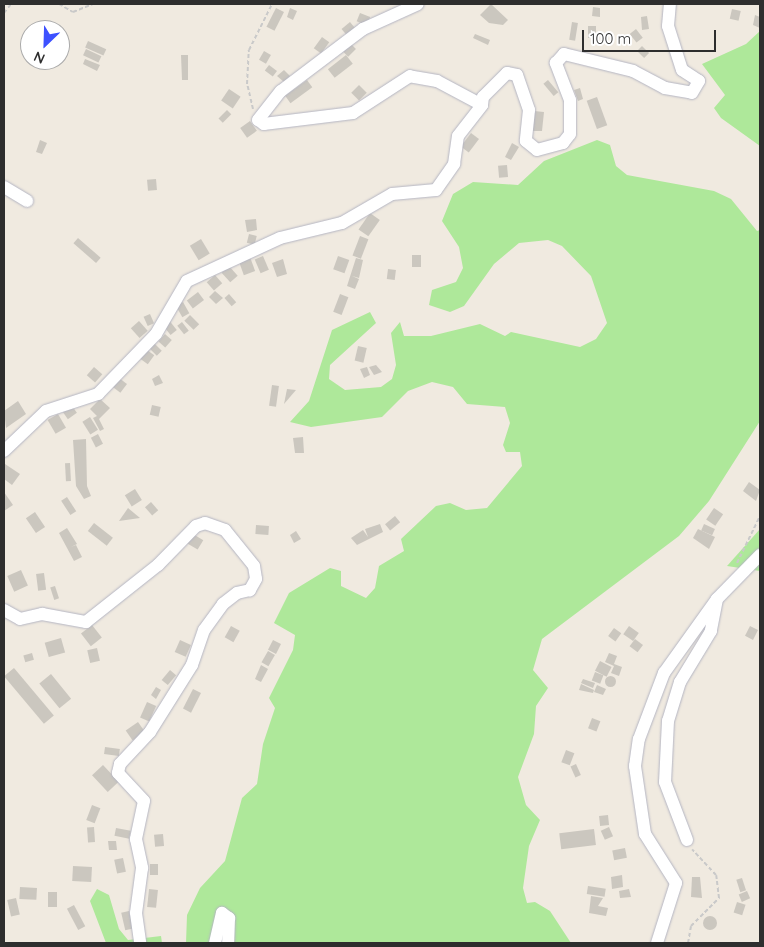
<!DOCTYPE html>
<html>
<head>
<meta charset="utf-8">
<style>
	body { margin:0 }
	#map { position:relative; width:764px; height:947px; overflow:hidden; background:#f0eae0; font-family:Quicksand,sans-serif }
	div>[style] { position:absolute }
	.green>* { inset:0; background:#aee89a }
	.building>* { inset:0; background:#cbc7bf; transform-origin:0 0 }
	.round { border-radius:50% }
	.path>* { height:2px; margin-top:-1px; transform-origin:0; background:repeating-linear-gradient(90deg,#c9c9c9 0 4px,transparent 0 6.5px) }
	.roads { filter:drop-shadow(0 0 1px #b4b5c2) drop-shadow(0 0 1px #b4b5c2) }
	.minor>* { height:12px; margin:-6px; padding:0 6px; transform-origin:6px; border-radius:6px; background:#fff }
	span { translate:-50% -50%; white-space:nowrap; text-align:center; line-height:1.15; -webkit-text-stroke:4px #fff; paint-order:stroke }
	.frame { position:absolute; inset:0; border:5px solid #2e2e2e; pointer-events:none }
	.north { position:absolute; left:20px; top:20px; width:50px; height:50px; box-sizing:border-box; background:#fff; border:1px solid #ababab; border-radius:50%; rotate:204deg; font-size:14px; font-weight:700; line-height:20px; text-align:center; color:#2e2e2e }
	.north::after { content:''; display:block; margin:auto; width:18px; height:22px; background:#3d51ff; clip-path:polygon(50% 0,100% 100%,50% 72%,0 100%) }
	.scale { position:absolute; left:582px; top:30px; width:134px; height:22px; box-sizing:border-box; border:2px solid #2e2e2e; border-top:0; padding-left:6px; font-size:15px; line-height:18px; white-space:nowrap; color:#2e2e2e; -webkit-text-stroke:4px #fff; paint-order:stroke }
</style>
</head>
<body>
<div id="map">
	<div class="green">
		<div style="clip-path:polygon(760px 31px,760px 146px,721px 118px,714px 108px,725px 95px,702px 64px,746px 44px)"></div>
		<div style="clip-path:polygon(597px 140px,610px 145px,616px 166px,627px 175px,714px 191px,731px 199px,757px 231px,760px 230px,760px 421px,709px 501px,679px 536px,542px 639px,533px 670px,548px 688px,536px 706px,534px 734px,518px 777px,526px 805px,540px 820px,529px 846px,523px 888px,527px 903px,535px 902px,550px 911px,571px 943px,186px 943px,187px 915px,200px 888px,225px 861px,242px 798px,257px 784px,263px 744px,275px 708px,269px 698px,293px 650px,295px 635px,274px 623px,289px 593px,330px 568px,341px 571px,341px 586px,366px 598px,375px 588px,379px 566px,404px 551px,401px 539px,436px 506px,450px 503px,466px 510px,487px 508px,522px 466px,520px 452px,506px 452px,503px 445px,510px 423px,505px 407px,467px 404px,453px 387px,432px 382px,408px 391px,382px 417px,311px 427px,290px 422px,309px 401px,332px 330px,370px 312px,376px 323px,330px 365px,329px 379px,345px 390px,381px 387px,392px 379px,396px 365px,391px 333px,400px 322px,404px 336px,431px 336px,480px 324px,505px 336px,511px 332px,580px 347px,596px 339px,607px 323px,591px 276px,562px 246px,548px 240px,519px 243px,494px 264px,464px 306px,450px 312px,429px 305px,432px 290px,456px 282px,463px 268px,459px 247px,442px 221px,453px 194px,473px 182px,518px 185px,544px 161px)"></div>
		<div style="clip-path:polygon(760px 529px,760px 571px,727px 566px)"></div>
		<div style="clip-path:polygon(97px 889px,109px 895px,119px 929px,128px 940px,161px 936px,162px 943px,106px 943px,90px 901px)"></div>
	</div>
	<div class="building">
		<div style="clip-path:polygon(491px 4px,508px 20px,503px 25px,489px 23px,480px 15px)"></div>
		<div style="clip-path:polygon(593px 7px,600px 8px,600px 17px,592px 16px)"></div>
		<div style="left:276px;top:8px;width:9px;height:21px;rotate:27deg"></div>
		<div style="clip-path:polygon(290px 8px,297px 11px,293px 20px,287px 17px)"></div>
		<div style="left:732px;top:9px;width:9px;height:10px;rotate:13deg"></div>
		<div style="left:360px;top:13px;width:11px;height:9px;rotate:22deg"></div>
		<div style="clip-path:polygon(755px 15px,760px 17px,760px 28px,753px 25px)"></div>
		<div style="clip-path:polygon(647px 16px,649px 29px,642px 30px,641px 17px)"></div>
		<div style="left:350px;top:22px;width:8px;height:11px;rotate:50deg"></div>
		<div style="left:572px;top:22px;width:6px;height:18px;rotate:9deg"></div>
		<div style="left:588px;top:26px;width:8px;height:12px"></div>
		<div style="left:636px;top:29px;width:11px;height:8px;rotate:52deg"></div>
		<div style="clip-path:polygon(475px 34px,490px 40px,488px 45px,473px 38px)"></div>
		<div style="left:322px;top:37px;width:9px;height:14px;rotate:36deg"></div>
		<div style="left:88px;top:41px;width:20px;height:7px;rotate:24deg"></div>
		<div style="left:351px;top:44px;width:7px;height:11px;rotate:45deg"></div>
		<div style="left:642px;top:46px;width:10px;height:7px;rotate:45deg"></div>
		<div style="left:86px;top:49px;width:17px;height:7px;rotate:25deg"></div>
		<div style="left:264px;top:51px;width:8px;height:10px;rotate:30deg"></div>
		<div style="clip-path:polygon(181px 55px,188px 55px,188px 80px,182px 80px)"></div>
		<div style="left:346px;top:55px;width:11px;height:23px;rotate:52deg"></div>
		<div style="clip-path:polygon(85px 59px,100px 65px,97px 71px,83px 64px)"></div>
		<div style="left:269px;top:65px;width:10px;height:7px;rotate:37deg"></div>
		<div style="clip-path:polygon(284px 70px,290px 76px,284px 82px,277px 76px)"></div>
		<div style="left:307px;top:80px;width:9px;height:27px;rotate:54deg"></div>
		<div style="left:548px;top:80px;width:16px;height:6px;rotate:50deg"></div>
		<div style="left:359px;top:85px;width:11px;height:11px;rotate:45deg"></div>
		<div style="clip-path:polygon(580px 88px,583px 99px,578px 101px,574px 90px)"></div>
		<div style="left:229px;top:89px;width:14px;height:14px;rotate:34deg"></div>
		<div style="left:597px;top:97px;width:30px;height:11px;rotate:70deg"></div>
		<div style="left:227px;top:110px;width:6px;height:12px;rotate:45deg"></div>
		<div style="clip-path:polygon(534px 111px,544px 112px,542px 131px,533px 131px)"></div>
		<div style="left:250px;top:121px;width:12px;height:12px;rotate:55deg"></div>
		<div style="left:471px;top:133px;width:10px;height:17px;rotate:37deg"></div>
		<div style="clip-path:polygon(40px 140px,47px 143px,42px 154px,36px 152px)"></div>
		<div style="clip-path:polygon(512px 143px,519px 147px,511px 160px,505px 157px)"></div>
		<div style="left:507px;top:165px;width:12px;height:9px;rotate:85deg"></div>
		<div style="left:156px;top:179px;width:11px;height:9px;rotate:85deg"></div>
		<div style="left:370px;top:213px;width:12px;height:20px;rotate:35deg"></div>
		<div style="clip-path:polygon(256px 219px,257px 230px,247px 232px,245px 220px)"></div>
		<div style="left:249px;top:234px;width:8px;height:9px;rotate:14deg"></div>
		<div style="left:360px;top:236px;width:9px;height:21px;rotate:21deg"></div>
		<div style="left:78px;top:238px;width:30px;height:7px;rotate:41deg"></div>
		<div style="left:201px;top:239px;width:17px;height:13px;rotate:59deg"></div>
		<div style="left:412px;top:255px;width:9px;height:12px"></div>
		<div style="left:263px;top:256px;width:15px;height:9px;rotate:67deg"></div>
		<div style="left:338px;top:256px;width:12px;height:14px;rotate:20deg"></div>
		<div style="left:250px;top:257px;width:15px;height:12px;rotate:70deg"></div>
		<div style="clip-path:polygon(356px 258px,363px 260px,359px 278px,352px 276px,359px 279px,355px 289px,347px 286px)"></div>
		<div style="clip-path:polygon(283px 259px,287px 274px,277px 277px,272px 263px)"></div>
		<div style="left:229px;top:266px;width:13px;height:10px;rotate:48deg"></div>
		<div style="left:388px;top:269px;width:8px;height:10px;rotate:7deg"></div>
		<div style="left:215px;top:275px;width:11px;height:11px;rotate:49deg"></div>
		<div style="clip-path:polygon(215px 291px,223px 298px,216px 304px,209px 297px)"></div>
		<div style="left:198px;top:292px;width:10px;height:14px;rotate:53deg"></div>
		<div style="left:229px;top:294px;width:11px;height:6px;rotate:49deg"></div>
		<div style="left:340px;top:294px;width:9px;height:19px;rotate:21deg"></div>
		<div style="left:183px;top:302px;width:13px;height:8px;rotate:61deg"></div>
		<div style="left:150px;top:314px;width:10px;height:7px;rotate:66deg"></div>
		<div style="left:190px;top:315px;width:13px;height:8px;rotate:45deg"></div>
		<div style="left:168px;top:319px;width:14px;height:8px;rotate:51deg"></div>
		<div style="left:139px;top:321px;width:13px;height:11px;rotate:48deg"></div>
		<div style="left:182px;top:322px;width:11px;height:6px;rotate:52deg"></div>
		<div style="left:165px;top:334px;width:9px;height:10px;rotate:41deg"></div>
		<div style="left:154px;top:343px;width:11px;height:7px;rotate:45deg"></div>
		<div style="left:358px;top:346px;width:9px;height:15px;rotate:13deg"></div>
		<div style="left:147px;top:350px;width:9px;height:11px;rotate:36deg"></div>
		<div style="clip-path:polygon(376px 365px,382px 372px,374px 375px,369px 367px)"></div>
		<div style="left:94px;top:367px;width:11px;height:11px;rotate:41deg"></div>
		<div style="clip-path:polygon(367px 367px,370px 375px,364px 378px,360px 369px)"></div>
		<div style="clip-path:polygon(159px 375px,163px 383px,155px 386px,152px 379px)"></div>
		<div style="left:119px;top:378px;width:10px;height:11px;rotate:37deg"></div>
		<div style="left:272px;top:385px;width:7px;height:21px;rotate:8deg"></div>
		<div style="clip-path:polygon(287px 389px,296px 390px,284px 404px)"></div>
		<div style="clip-path:polygon(100px 399px,110px 408px,99px 419px,104px 429px,100px 431px,93px 418px,97px 416px,90px 409px)"></div>
		<div style="clip-path:polygon(18px 401px,26px 414px,6px 428px,4px 411px)"></div>
		<div style="left:70px;top:403px;width:12px;height:11px;rotate:55deg"></div>
		<div style="left:152px;top:405px;width:9px;height:10px;rotate:13deg"></div>
		<div style="left:58px;top:414px;width:16px;height:12px;rotate:60deg"></div>
		<div style="left:90px;top:417px;width:15px;height:9px;rotate:58deg"></div>
		<div style="left:98px;top:434px;width:11px;height:8px;rotate:63deg"></div>
		<div style="clip-path:polygon(303px 437px,304px 453px,295px 453px,293px 438px)"></div>
		<div style="clip-path:polygon(86px 439px,87px 486px,91px 496px,84px 499px,76px 486px,73px 440px)"></div>
		<div style="left:70px;top:463px;width:18px;height:5px;rotate:87deg"></div>
		<div style="clip-path:polygon(5px 464px,20px 474px,12px 485px,4px 479px)"></div>
		<div style="clip-path:polygon(749px 482px,760px 490px,756px 501px,743px 491px)"></div>
		<div style="left:135px;top:489px;width:13px;height:12px;rotate:58deg"></div>
		<div style="clip-path:polygon(4px 492px,13px 505px,4px 511px)"></div>
		<div style="left:67px;top:497px;width:17px;height:7px;rotate:57deg"></div>
		<div style="left:151px;top:502px;width:11px;height:8px;rotate:49deg"></div>
		<div style="clip-path:polygon(128px 508px,140px 518px,119px 521px)"></div>
		<div style="left:714px;top:508px;width:11px;height:14px;rotate:34deg"></div>
		<div style="left:35px;top:512px;width:18px;height:11px;rotate:56deg"></div>
		<div style="left:395px;top:516px;width:8px;height:13px;rotate:50deg"></div>
		<div style="left:94px;top:523px;width:24px;height:10px;rotate:38deg"></div>
		<div style="clip-path:polygon(380px 524px,383px 532px,357px 545px,351px 538px,363px 530px,368px 537px,365px 529px)"></div>
		<div style="left:704px;top:524px;width:12px;height:7px;rotate:24deg"></div>
		<div style="left:256px;top:525px;width:13px;height:9px;rotate:4deg"></div>
		<div style="clip-path:polygon(67px 528px,77px 544px,71px 547px,76px 545px,82px 557px,74px 561px,59px 533px)"></div>
		<div style="clip-path:polygon(698px 529px,715px 537px,709px 549px,693px 538px)"></div>
		<div style="clip-path:polygon(296px 531px,301px 539px,294px 543px,290px 535px)"></div>
		<div style="left:193px;top:534px;width:12px;height:11px;rotate:31deg"></div>
		<div style="left:21px;top:570px;width:17px;height:15px;rotate:66deg"></div>
		<div style="left:44px;top:573px;width:17px;height:8px;rotate:83deg"></div>
		<div style="left:55px;top:586px;width:13px;height:5px;rotate:72deg"></div>
		<div style="left:92px;top:625px;width:16px;height:14px;rotate:52deg"></div>
		<div style="left:231px;top:626px;width:10px;height:13px;rotate:29deg"></div>
		<div style="left:629px;top:626px;width:12px;height:10px;rotate:35deg"></div>
		<div style="left:750px;top:626px;width:9px;height:11px;rotate:27deg"></div>
		<div style="left:614px;top:628px;width:9px;height:10px;rotate:36deg"></div>
		<div style="left:61px;top:638px;width:15px;height:17px;rotate:74deg"></div>
		<div style="left:635px;top:639px;width:10px;height:9px;rotate:37deg"></div>
		<div style="left:180px;top:640px;width:12px;height:13px;rotate:24deg"></div>
		<div style="left:273px;top:640px;width:9px;height:11px;rotate:27deg"></div>
		<div style="left:97px;top:648px;width:13px;height:10px;rotate:77deg"></div>
		<div style="left:268px;top:651px;width:8px;height:13px;rotate:30deg"></div>
		<div style="left:32px;top:653px;width:7px;height:9px;rotate:74deg"></div>
		<div style="clip-path:polygon(609px 653px,617px 656px,614px 664px,622px 667px,619px 676px,611px 673px,614px 666px,605px 662px)"></div>
		<div style="left:600px;top:661px;width:13px;height:11px;rotate:27deg"></div>
		<div style="clip-path:polygon(261px 665px,268px 669px,261px 682px,255px 679px)"></div>
		<div style="left:14px;top:668px;width:62px;height:13px;rotate:50deg"></div>
		<div style="left:170px;top:670px;width:8px;height:13px;rotate:40deg"></div>
		<div style="left:595px;top:672px;width:9px;height:9px;rotate:21deg"></div>
		<div style="left:51px;top:674px;width:32px;height:15px;rotate:51deg"></div>
		<div class="round" style="left:604.5px;top:675.5px;width:11px;height:11px"></div>
		<div style="clip-path:polygon(583px 679px,595px 683px,593px 688px,581px 683px)"></div>
		<div style="clip-path:polygon(581px 684px,594px 690px,593px 693px,579px 690px)"></div>
		<div style="clip-path:polygon(597px 685px,606px 689px,603px 695px,594px 692px)"></div>
		<div style="clip-path:polygon(156px 687px,161px 690px,156px 699px,151px 695px)"></div>
		<div style="left:193px;top:689px;width:9px;height:22px;rotate:27deg"></div>
		<div style="left:147px;top:702px;width:10px;height:17px;rotate:24deg"></div>
		<div style="left:592px;top:718px;width:9px;height:11px;rotate:21deg"></div>
		<div style="left:138px;top:722px;width:12px;height:15px;rotate:55deg"></div>
		<div style="left:105px;top:747px;width:15px;height:7px;rotate:8deg"></div>
		<div style="left:566px;top:750px;width:9px;height:13px;rotate:21deg"></div>
		<div style="left:576px;top:764px;width:12px;height:6px;rotate:66deg"></div>
		<div style="left:103px;top:765px;width:23px;height:15px;rotate:47deg"></div>
		<div style="left:92px;top:805px;width:9px;height:16px;rotate:21deg"></div>
		<div style="left:608px;top:815px;width:10px;height:9px;rotate:84deg"></div>
		<div style="left:94px;top:827px;width:15px;height:7px;rotate:86deg"></div>
		<div style="left:609px;top:827px;width:10px;height:9px;rotate:66deg"></div>
		<div style="left:116px;top:828px;width:15px;height:8px;rotate:11deg"></div>
		<div style="left:594px;top:829px;width:16px;height:35px;rotate:83deg"></div>
		<div style="left:163px;top:834px;width:12px;height:9px;rotate:85deg"></div>
		<div style="clip-path:polygon(108px 841px,116px 841px,117px 850px,109px 850px)"></div>
		<div style="left:625px;top:848px;width:10px;height:13px;rotate:79deg"></div>
		<div style="left:123px;top:858px;width:14px;height:9px;rotate:78deg"></div>
		<div style="left:150px;top:864px;width:8px;height:11px"></div>
		<div style="left:73px;top:866px;width:19px;height:15px;rotate:3deg"></div>
		<div style="clip-path:polygon(622px 875px,623px 887px,612px 889px,611px 877px)"></div>
		<div style="clip-path:polygon(692px 877px,700px 877px,702px 898px,691px 897px)"></div>
		<div style="left:742px;top:878px;width:13px;height:6px;rotate:72deg"></div>
		<div style="left:588px;top:886px;width:18px;height:8px;rotate:9deg"></div>
		<div style="left:20px;top:887px;width:17px;height:12px;rotate:3deg"></div>
		<div style="left:149px;top:889px;width:9px;height:18px;rotate:6deg"></div>
		<div style="clip-path:polygon(629px 889px,631px 897px,620px 898px,619px 891px)"></div>
		<div style="left:747px;top:891px;width:8px;height:9px;rotate:67deg"></div>
		<div style="left:48px;top:892px;width:9px;height:15px"></div>
		<div style="clip-path:polygon(591px 896px,603px 898px,598px 906px,608px 908px,606px 916px,589px 913px)"></div>
		<div style="left:16px;top:898px;width:17px;height:9px;rotate:77deg"></div>
		<div style="left:737px;top:902px;width:9px;height:11px;rotate:18deg"></div>
		<div style="left:74px;top:905px;width:24px;height:8px;rotate:62deg"></div>
		<div style="left:129px;top:911px;width:18px;height:8px;rotate:77deg"></div>
		<div class="round" style="left:703px;top:916px;width:14px;height:14px"></div>
	</div>
	<div class="path">
		<div style="left:59px;top:4px;width:16px;rotate:30deg"></div>
		<div style="left:73px;top:12px;width:22px;rotate:-22deg"></div>
		<div style="left:103px;top:4px;width:31px"></div>
		<div style="left:4px;top:13px;width:11px;rotate:-52deg"></div>
		<div style="left:253px;top:109px;width:26px;rotate:-103deg"></div>
		<div style="left:247px;top:84px;width:34px;rotate:-87deg"></div>
		<div style="left:249px;top:50px;width:51px;rotate:-63.4deg"></div>
		<div style="left:737px;top:563px;width:52px;rotate:-63.9deg"></div>
		<div style="left:688px;top:943px;width:17px;rotate:-80deg"></div>
		<div style="left:691px;top:926px;width:40px;rotate:-45deg"></div>
		<div style="left:719px;top:898px;width:23px;rotate:-97deg"></div>
		<div style="left:716px;top:875px;width:35px;rotate:-133deg"></div>
	</div>
	<div class="roads">
		<div class="minor">
			<div style="left:482px;top:105px;width:8px;rotate:-83deg"></div>
			<div style="left:483px;top:97px;width:34px;rotate:-45deg"></div>
			<div style="left:507px;top:73px;width:10px;rotate:11deg"></div>
			<div style="left:517px;top:75px;width:37px;rotate:71deg"></div>
			<div style="left:529px;top:110px;width:31px;rotate:96deg"></div>
			<div style="left:526px;top:141px;width:14px;rotate:39deg"></div>
			<div style="left:537px;top:150px;width:27px;rotate:-15deg"></div>
			<div style="left:563px;top:143px;width:11px;rotate:-52deg"></div>
			<div style="left:570px;top:134px;width:34px;rotate:-90deg"></div>
			<div style="left:570px;top:100px;width:40px;rotate:-111deg"></div>
			<div style="left:556px;top:63px;width:12px;rotate:-48deg"></div>
			<div style="left:564px;top:54px;width:71px;rotate:13.8deg"></div>
			<div style="left:633px;top:71px;width:36px;rotate:28deg"></div>
			<div style="left:665px;top:88px;width:27px;rotate:10deg"></div>
			<div style="left:692px;top:93px;width:14px;rotate:-60deg"></div>
			<div style="left:699px;top:81px;width:20px;rotate:-147deg"></div>
			<div style="left:682px;top:70px;width:46px;rotate:-107.7deg"></div>
			<div style="left:668px;top:26px;width:22px;rotate:-85deg"></div>
			<div style="left:4px;top:187px;width:27px;rotate:31deg"></div>
			<div style="left:4px;top:451px;width:58px;rotate:-43.6deg"></div>
			<div style="left:46px;top:411px;width:55px;rotate:-18.1deg"></div>
			<div style="left:98px;top:394px;width:83px;rotate:-46deg"></div>
			<div style="left:156px;top:334px;width:61px;rotate:-59.7deg"></div>
			<div style="left:187px;top:281px;width:102px;rotate:-24.8deg"></div>
			<div style="left:280px;top:238px;width:64px;rotate:-13.6deg"></div>
			<div style="left:342px;top:223px;width:58px;rotate:-30.1deg"></div>
			<div style="left:392px;top:194px;width:44px;rotate:-5.2deg"></div>
			<div style="left:436px;top:190px;width:32px;rotate:-55deg"></div>
			<div style="left:454px;top:164px;width:28px;rotate:-82deg"></div>
			<div style="left:458px;top:136px;width:39px;rotate:-52deg"></div>
			<div style="left:482px;top:105px;width:51px;rotate:-151.9deg"></div>
			<div style="left:437px;top:81px;width:27px;rotate:-170deg"></div>
			<div style="left:410px;top:76px;width:68px;rotate:147deg"></div>
			<div style="left:353px;top:113px;width:90px;rotate:173deg"></div>
			<div style="left:264px;top:124px;width:7px;rotate:-146deg"></div>
			<div style="left:258px;top:120px;width:37px;rotate:-52deg"></div>
			<div style="left:281px;top:91px;width:103px;rotate:-37.1deg"></div>
			<div style="left:363px;top:29px;width:60px;rotate:-24.4deg"></div>
			<div style="left:717px;top:599px;width:62px;rotate:-45.7deg"></div>
			<div style="left:4px;top:610px;width:18px;rotate:29deg"></div>
			<div style="left:20px;top:619px;width:23px;rotate:-13deg"></div>
			<div style="left:42px;top:614px;width:45px;rotate:10.3deg"></div>
			<div style="left:86px;top:622px;width:92px;rotate:-38.4deg"></div>
			<div style="left:158px;top:565px;width:54px;rotate:-45.7deg"></div>
			<div style="left:196px;top:526px;width:9px;rotate:-18deg"></div>
			<div style="left:205px;top:523px;width:21px;rotate:19deg"></div>
			<div style="left:225px;top:530px;width:46px;rotate:51.1deg"></div>
			<div style="left:254px;top:566px;width:13px;rotate:81deg"></div>
			<div style="left:256px;top:579px;width:13px;rotate:119deg"></div>
			<div style="left:250px;top:590px;width:13px;rotate:167deg"></div>
			<div style="left:237px;top:593px;width:18px;rotate:142deg"></div>
			<div style="left:223px;top:604px;width:32px;rotate:126deg"></div>
			<div style="left:204px;top:630px;width:37px;rotate:109deg"></div>
			<div style="left:192px;top:665px;width:79px;rotate:122.1deg"></div>
			<div style="left:150px;top:732px;width:44px;rotate:133.2deg"></div>
			<div style="left:120px;top:764px;width:9px;rotate:103deg"></div>
			<div style="left:118px;top:773px;width:38px;rotate:47deg"></div>
			<div style="left:144px;top:801px;width:39px;rotate:102deg"></div>
			<div style="left:136px;top:839px;width:30px;rotate:78deg"></div>
			<div style="left:142px;top:868px;width:45px;rotate:97.6deg"></div>
			<div style="left:136px;top:913px;width:30px;rotate:82deg"></div>
			<div style="left:215px;top:943px;width:31px;rotate:-77deg"></div>
			<div style="left:222px;top:913px;width:9px;rotate:36deg"></div>
			<div style="left:229px;top:918px;width:25px;rotate:92deg"></div>
			<div style="left:657px;top:943px;width:63px;rotate:-72.4deg"></div>
			<div style="left:676px;top:883px;width:58px;rotate:-122.3deg"></div>
			<div style="left:645px;top:834px;width:69px;rotate:-98.4deg"></div>
			<div style="left:635px;top:766px;width:27px;rotate:-82deg"></div>
			<div style="left:639px;top:739px;width:71px;rotate:-69.3deg"></div>
			<div style="left:664px;top:673px;width:91px;rotate:-54.4deg"></div>
			<div style="left:717px;top:599px;width:33px;rotate:101deg"></div>
			<div style="left:711px;top:631px;width:60px;rotate:121.3deg"></div>
			<div style="left:680px;top:682px;width:41px;rotate:107.1deg"></div>
			<div style="left:668px;top:721px;width:61px;rotate:92.8deg"></div>
			<div style="left:665px;top:782px;width:62px;rotate:69.2deg"></div>
		</div>
	</div>
	<div class="frame"></div>
	<div class="north">N</div>
	<div class="scale">100 m</div>
</div>
</body>
</html>
